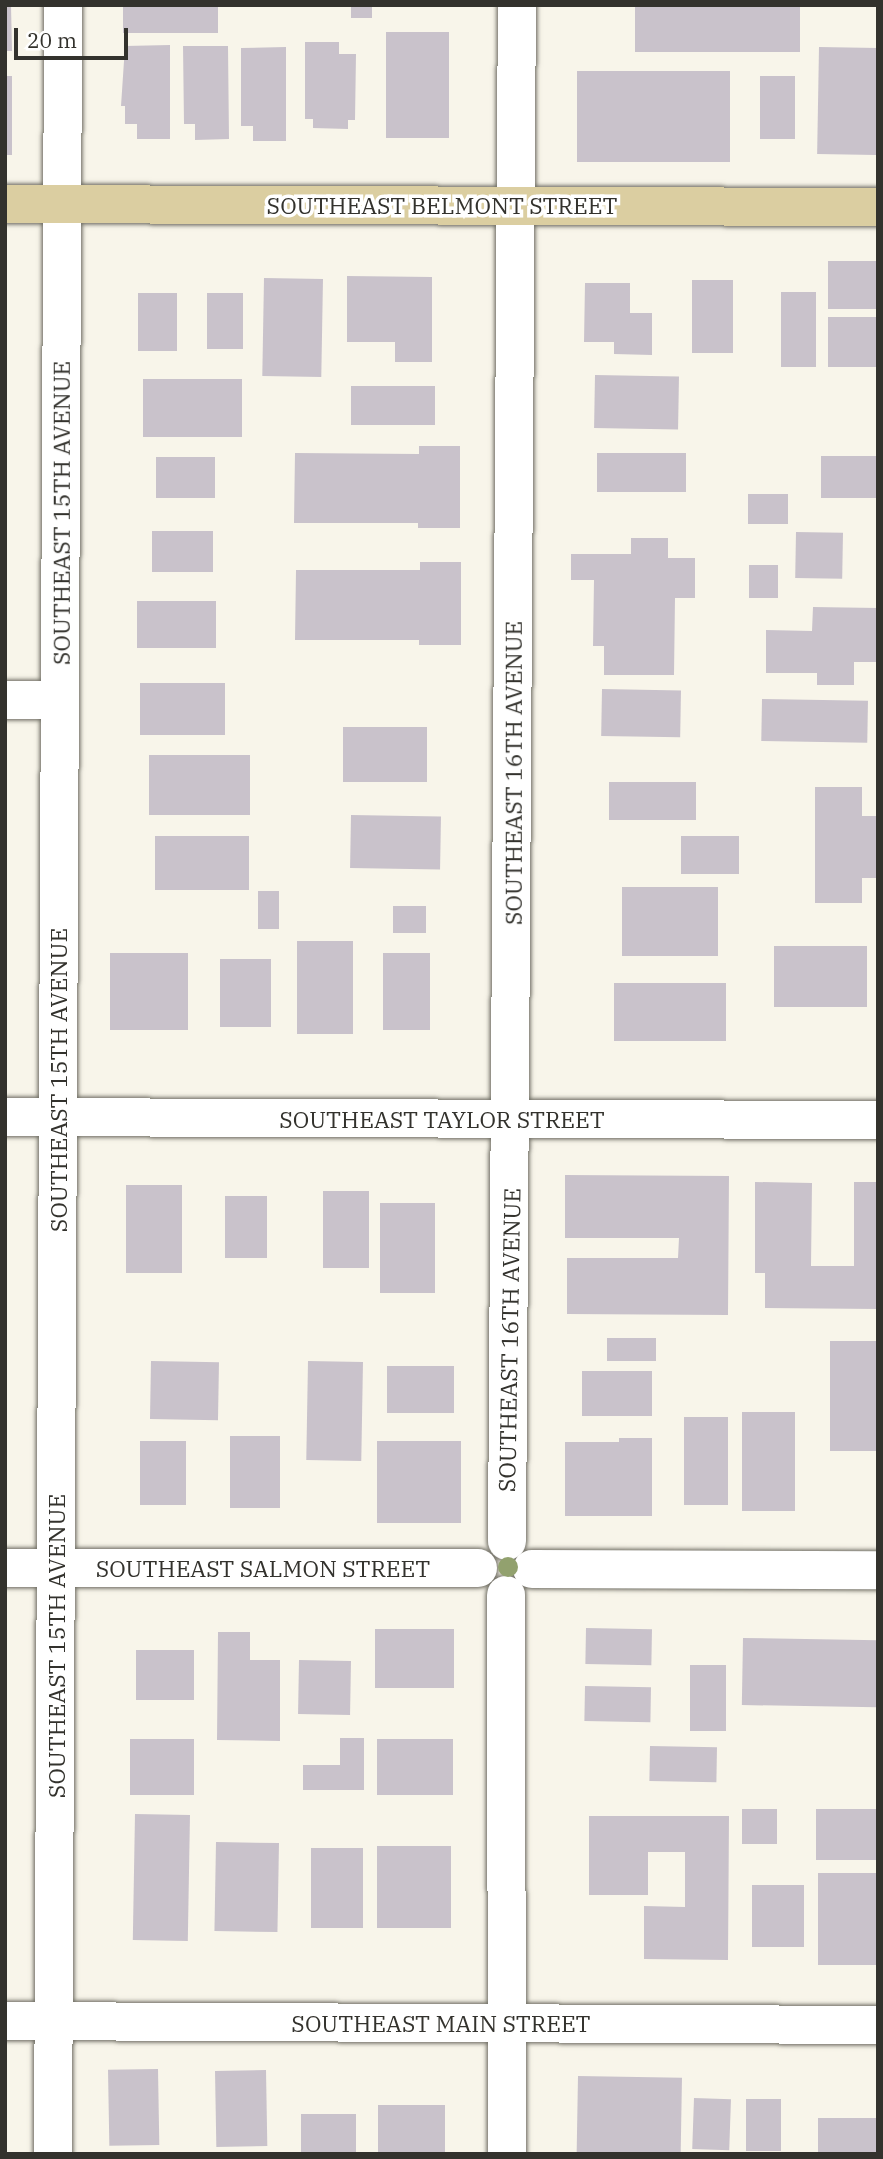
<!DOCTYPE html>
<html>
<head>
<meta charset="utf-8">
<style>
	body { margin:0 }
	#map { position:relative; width:883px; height:2159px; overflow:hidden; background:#f8f5ea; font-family:"IBM Plex Serif",serif }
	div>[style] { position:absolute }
	.building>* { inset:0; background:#c9c2cb; transform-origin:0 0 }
	.roads { filter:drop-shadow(0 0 2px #727066) drop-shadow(0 0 2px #727066) }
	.minor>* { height:38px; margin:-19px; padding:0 19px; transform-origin:19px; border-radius:19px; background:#fff }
	.major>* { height:38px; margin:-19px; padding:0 19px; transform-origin:19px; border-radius:19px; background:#dbcea1 }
	.trees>* { width:20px; height:20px; margin:-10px; border-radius:50%; background:#92a16e }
	span { translate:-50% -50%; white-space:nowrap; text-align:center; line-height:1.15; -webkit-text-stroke:7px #fff; paint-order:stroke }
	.street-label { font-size:23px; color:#33322d }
	.frame { position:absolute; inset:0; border:7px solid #33322d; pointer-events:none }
	.scale { position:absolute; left:14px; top:28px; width:114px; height:32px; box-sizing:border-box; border:4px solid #33322d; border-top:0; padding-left:9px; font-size:21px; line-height:24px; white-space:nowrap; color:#33322d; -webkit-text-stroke:5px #fff; paint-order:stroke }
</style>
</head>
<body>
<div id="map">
	<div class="building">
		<div style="clip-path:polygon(5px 5px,11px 5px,12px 51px,5px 51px)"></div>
		<div style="left:123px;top:5px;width:95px;height:28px"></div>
		<div style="left:351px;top:5px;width:21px;height:13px"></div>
		<div style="left:635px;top:5px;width:165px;height:47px"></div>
		<div style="left:386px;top:32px;width:63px;height:106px"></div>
		<div style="clip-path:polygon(305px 42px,339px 42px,339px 54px,356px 54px,355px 120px,348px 120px,348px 129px,313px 128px,313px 119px,305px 119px)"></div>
		<div style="clip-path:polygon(170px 45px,170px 139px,137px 139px,137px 124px,125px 124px,125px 106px,121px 106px,125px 46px)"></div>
		<div style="clip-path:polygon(183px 46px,228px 46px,229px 139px,195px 140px,195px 124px,184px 124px)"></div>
		<div style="clip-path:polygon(286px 47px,286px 141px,253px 141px,253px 126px,241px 126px,241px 48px)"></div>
		<div style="left:819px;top:47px;width:59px;height:107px;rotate:1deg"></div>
		<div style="left:577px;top:71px;width:153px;height:91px"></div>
		<div style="left:5px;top:76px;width:7px;height:79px"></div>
		<div style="left:760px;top:76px;width:35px;height:63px"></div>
		<div style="left:828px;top:261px;width:50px;height:48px"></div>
		<div style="clip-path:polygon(347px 276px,432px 277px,432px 362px,395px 362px,395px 342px,347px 342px)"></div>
		<div style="left:264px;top:278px;width:59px;height:98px;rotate:1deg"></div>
		<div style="left:692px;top:280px;width:41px;height:73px"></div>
		<div style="clip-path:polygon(585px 283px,630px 283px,630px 313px,652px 313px,652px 355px,614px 354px,614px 342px,584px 342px)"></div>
		<div style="left:781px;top:292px;width:35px;height:75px"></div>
		<div style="left:138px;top:293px;width:39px;height:58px"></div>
		<div style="left:207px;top:293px;width:36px;height:56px"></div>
		<div style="left:828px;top:317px;width:50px;height:50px"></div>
		<div style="left:595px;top:375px;width:84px;height:53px;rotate:1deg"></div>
		<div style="left:143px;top:379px;width:99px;height:58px"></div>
		<div style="left:351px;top:386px;width:84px;height:39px"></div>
		<div style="clip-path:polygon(419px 446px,460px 446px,460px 528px,418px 528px,418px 523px,294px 523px,295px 453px,419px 454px)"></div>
		<div style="left:597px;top:453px;width:89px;height:39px"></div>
		<div style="left:821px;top:456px;width:57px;height:42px"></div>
		<div style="left:156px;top:457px;width:59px;height:41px"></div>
		<div style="left:748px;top:494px;width:40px;height:30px"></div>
		<div style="left:152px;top:531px;width:61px;height:41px"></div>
		<div style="left:796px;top:532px;width:47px;height:46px;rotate:1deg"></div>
		<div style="clip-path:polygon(631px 538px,668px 538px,668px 558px,695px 558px,695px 598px,675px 598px,674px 675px,604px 675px,604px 646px,593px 646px,594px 580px,571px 580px,571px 554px,631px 554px)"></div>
		<div style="clip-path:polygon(420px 562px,461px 562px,461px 645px,419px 645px,419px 640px,295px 640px,296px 570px,420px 570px)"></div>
		<div style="left:749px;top:565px;width:29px;height:33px"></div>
		<div style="left:137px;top:601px;width:79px;height:47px"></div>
		<div style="clip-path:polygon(813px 607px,878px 608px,878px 662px,854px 662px,854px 685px,817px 685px,817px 673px,766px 673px,766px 630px,812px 631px)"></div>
		<div style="left:140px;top:683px;width:85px;height:52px"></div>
		<div style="left:602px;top:689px;width:79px;height:47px;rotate:1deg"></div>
		<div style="left:762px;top:699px;width:106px;height:42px;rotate:1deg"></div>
		<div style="left:343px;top:727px;width:84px;height:55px"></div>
		<div style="left:149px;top:755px;width:101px;height:60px"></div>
		<div style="left:609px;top:782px;width:87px;height:38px"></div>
		<div style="clip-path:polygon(815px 787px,862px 787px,862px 816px,878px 816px,878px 878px,862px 878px,862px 903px,815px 903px)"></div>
		<div style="left:351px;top:815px;width:90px;height:53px;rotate:1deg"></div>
		<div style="left:155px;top:836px;width:94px;height:54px"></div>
		<div style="left:681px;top:836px;width:58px;height:38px"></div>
		<div style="left:622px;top:887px;width:96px;height:69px"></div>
		<div style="left:258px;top:891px;width:21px;height:38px"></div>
		<div style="left:393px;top:906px;width:33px;height:27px"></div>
		<div style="left:297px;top:941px;width:56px;height:93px"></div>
		<div style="left:774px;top:946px;width:93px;height:61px"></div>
		<div style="left:110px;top:953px;width:78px;height:77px"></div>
		<div style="left:383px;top:953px;width:47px;height:77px"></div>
		<div style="left:220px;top:959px;width:51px;height:68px"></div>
		<div style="left:614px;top:983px;width:112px;height:58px"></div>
		<div style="clip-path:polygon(565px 1175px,729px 1176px,728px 1315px,567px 1314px,567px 1258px,678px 1258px,679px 1238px,565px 1238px)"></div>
		<div style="clip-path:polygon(755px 1182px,812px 1183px,811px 1266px,854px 1266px,854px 1182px,878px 1182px,878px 1309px,765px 1308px,765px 1273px,755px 1273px)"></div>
		<div style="left:126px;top:1185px;width:56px;height:88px"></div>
		<div style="left:323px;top:1191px;width:46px;height:77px"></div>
		<div style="left:225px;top:1196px;width:42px;height:62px"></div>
		<div style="left:380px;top:1203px;width:55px;height:90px"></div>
		<div style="left:607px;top:1338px;width:49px;height:23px"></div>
		<div style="left:830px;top:1341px;width:48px;height:110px"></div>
		<div style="left:151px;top:1361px;width:68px;height:58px;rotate:1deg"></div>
		<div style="left:308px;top:1361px;width:55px;height:99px;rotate:1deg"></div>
		<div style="left:387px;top:1366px;width:67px;height:47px"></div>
		<div style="left:582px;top:1371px;width:70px;height:45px"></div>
		<div style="left:742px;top:1412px;width:53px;height:99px"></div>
		<div style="left:684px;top:1417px;width:44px;height:88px"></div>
		<div style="left:230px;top:1436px;width:50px;height:72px"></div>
		<div style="clip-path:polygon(619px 1438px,652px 1438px,652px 1516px,565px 1516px,565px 1442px,619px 1442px)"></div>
		<div style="left:140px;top:1441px;width:46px;height:64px"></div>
		<div style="left:377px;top:1441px;width:84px;height:82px"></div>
		<div style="left:586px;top:1628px;width:66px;height:36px;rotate:1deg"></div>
		<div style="left:375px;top:1629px;width:79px;height:59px"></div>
		<div style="clip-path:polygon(218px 1632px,250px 1632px,250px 1660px,280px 1660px,280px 1741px,217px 1740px)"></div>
		<div style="left:743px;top:1638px;width:135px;height:67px;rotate:1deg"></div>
		<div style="left:136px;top:1650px;width:58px;height:50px"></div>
		<div style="left:299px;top:1660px;width:52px;height:54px;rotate:1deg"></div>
		<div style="left:690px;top:1665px;width:36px;height:66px"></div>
		<div style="left:585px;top:1686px;width:66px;height:35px;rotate:1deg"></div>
		<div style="clip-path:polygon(340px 1738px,364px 1738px,364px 1790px,303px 1790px,303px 1765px,340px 1765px)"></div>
		<div style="left:130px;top:1739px;width:64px;height:56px"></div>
		<div style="left:377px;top:1739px;width:76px;height:56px"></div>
		<div style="left:650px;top:1746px;width:67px;height:35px;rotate:1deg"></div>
		<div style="left:742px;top:1809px;width:35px;height:35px"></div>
		<div style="left:816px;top:1809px;width:62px;height:51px"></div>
		<div style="left:135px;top:1814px;width:55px;height:126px;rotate:1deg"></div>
		<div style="clip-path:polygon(589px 1816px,729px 1816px,728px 1960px,644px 1959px,644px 1906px,685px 1907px,685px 1852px,648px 1852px,648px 1895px,589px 1895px)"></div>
		<div style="left:216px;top:1842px;width:63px;height:89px;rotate:1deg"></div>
		<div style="left:377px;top:1846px;width:74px;height:82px"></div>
		<div style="left:311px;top:1848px;width:52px;height:80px"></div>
		<div style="left:818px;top:1873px;width:60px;height:92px"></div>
		<div style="left:752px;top:1885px;width:52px;height:62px"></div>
		<div style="left:158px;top:2069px;width:76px;height:50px;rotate:89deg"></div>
		<div style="left:266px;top:2070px;width:76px;height:51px;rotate:89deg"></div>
		<div style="left:578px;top:2076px;width:104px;height:78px;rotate:1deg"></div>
		<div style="left:694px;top:2098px;width:37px;height:51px;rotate:2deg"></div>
		<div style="left:746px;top:2099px;width:35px;height:52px"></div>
		<div style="left:378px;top:2105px;width:67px;height:49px"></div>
		<div style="left:301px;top:2114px;width:55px;height:40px"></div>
		<div style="left:818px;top:2118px;width:60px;height:36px"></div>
	</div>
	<div class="roads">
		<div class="minor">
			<div style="left:5px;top:700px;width:55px"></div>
			<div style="left:5px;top:1117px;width:873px;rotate:0.2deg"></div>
			<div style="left:507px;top:1541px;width:1536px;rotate:-89.63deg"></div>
			<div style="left:5px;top:1568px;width:473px"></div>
			<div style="left:532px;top:1569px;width:346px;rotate:0.2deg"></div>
			<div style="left:506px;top:1595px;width:559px;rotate:89.9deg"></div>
			<div style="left:5px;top:2021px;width:873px;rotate:0.26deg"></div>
			<div style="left:53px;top:2154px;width:2149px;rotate:-89.73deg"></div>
		</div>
		<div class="major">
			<div style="left:5px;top:204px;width:873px;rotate:0.2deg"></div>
		</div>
	</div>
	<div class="trees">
		<div style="left:508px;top:1567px"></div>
	</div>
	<div class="street-label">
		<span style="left:442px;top:205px">SOUTHEAST BELMONT STREET</span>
		<span style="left:61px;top:513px;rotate:-90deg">SOUTHEAST 15TH AVENUE</span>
		<span style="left:513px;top:773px;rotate:-90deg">SOUTHEAST 16TH AVENUE</span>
		<span style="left:58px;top:1080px;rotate:-90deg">SOUTHEAST 15TH AVENUE</span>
		<span style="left:442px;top:1119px">SOUTHEAST TAYLOR STREET</span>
		<span style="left:509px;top:1340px;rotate:-89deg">SOUTHEAST 16TH AVENUE</span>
		<span style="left:263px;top:1568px">SOUTHEAST SALMON STREET</span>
		<span style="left:56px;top:1646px;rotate:-90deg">SOUTHEAST 15TH AVENUE</span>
		<span style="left:441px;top:2023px">SOUTHEAST MAIN STREET</span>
	</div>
	<div class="frame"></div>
	<div class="scale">20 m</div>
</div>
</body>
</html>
